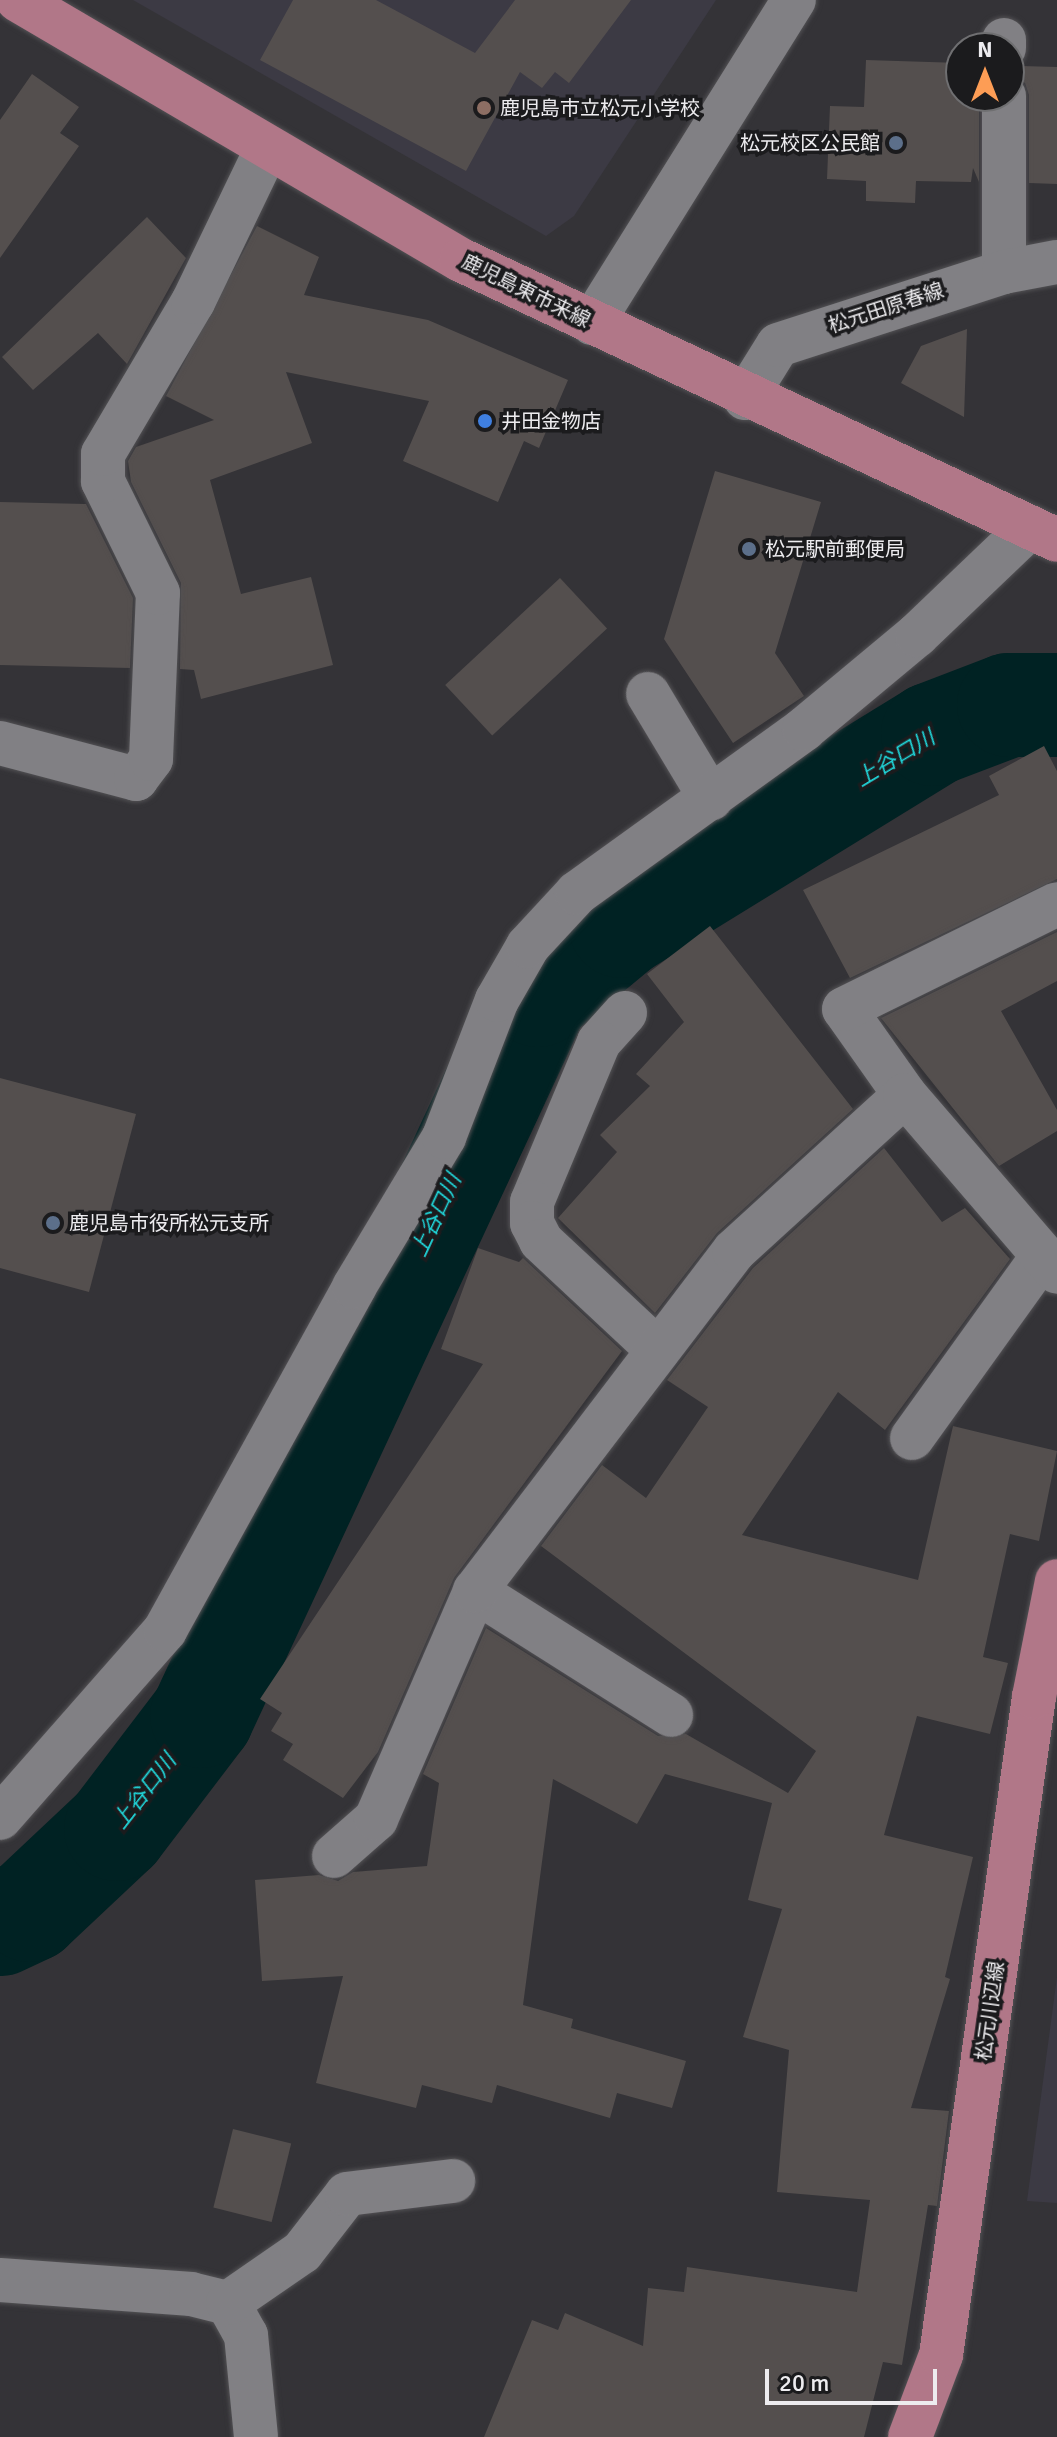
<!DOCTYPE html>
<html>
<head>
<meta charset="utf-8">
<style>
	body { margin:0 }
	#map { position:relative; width:1057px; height:2437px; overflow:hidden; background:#343337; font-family:Signika,"Noto Sans JP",sans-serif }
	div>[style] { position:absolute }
	.built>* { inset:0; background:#3c3a44 }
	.river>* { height:104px; margin:-52px; padding:0 52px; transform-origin:52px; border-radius:52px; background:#002223 }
	.building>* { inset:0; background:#544f4e; transform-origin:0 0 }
	.roads { filter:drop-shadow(0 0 2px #525154) drop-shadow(0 0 2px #525154) }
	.minor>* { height:44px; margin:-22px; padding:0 22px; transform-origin:22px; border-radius:22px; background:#818084 }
	.major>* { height:44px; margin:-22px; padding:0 22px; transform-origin:22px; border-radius:22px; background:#b17788 }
	.dots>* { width:22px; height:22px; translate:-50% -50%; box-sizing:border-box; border:4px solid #1b1b1d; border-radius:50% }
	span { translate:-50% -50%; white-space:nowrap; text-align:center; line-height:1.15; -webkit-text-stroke:7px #1b1b1d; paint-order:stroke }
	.poi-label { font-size:20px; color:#edecef }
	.left { translate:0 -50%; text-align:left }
	.right { translate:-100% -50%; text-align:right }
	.street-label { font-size:20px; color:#edecef }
	.water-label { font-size:22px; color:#20d9dd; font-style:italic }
	.north { position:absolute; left:945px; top:32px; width:80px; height:80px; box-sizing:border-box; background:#1b1b1d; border:2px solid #6f6f71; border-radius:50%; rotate:0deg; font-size:22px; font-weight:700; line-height:32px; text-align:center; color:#edecef }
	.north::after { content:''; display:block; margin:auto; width:28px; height:36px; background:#fd9d55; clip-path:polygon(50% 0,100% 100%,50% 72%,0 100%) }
	.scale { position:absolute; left:765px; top:2369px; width:172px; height:36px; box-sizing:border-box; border:4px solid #edecef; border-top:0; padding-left:10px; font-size:24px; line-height:28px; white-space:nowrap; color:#edecef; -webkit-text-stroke:6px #1b1b1d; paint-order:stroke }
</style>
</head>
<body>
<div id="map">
	<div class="built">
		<div style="clip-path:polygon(133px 0,716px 0,574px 216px,546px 236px)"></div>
		<div style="clip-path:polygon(1057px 1977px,1057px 2203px,1027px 2201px)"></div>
	</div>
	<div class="river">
		<div style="left:0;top:1924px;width:33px;rotate:-25deg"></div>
		<div style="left:30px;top:1910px;width:118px;rotate:-43.3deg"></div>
		<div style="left:116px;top:1829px;width:142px;rotate:-52.7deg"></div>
		<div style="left:202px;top:1716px;width:795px;rotate:-65.01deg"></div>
		<div style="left:538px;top:995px;width:108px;rotate:-39.7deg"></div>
		<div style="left:621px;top:926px;width:366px;rotate:-31.6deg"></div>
		<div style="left:933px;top:734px;width:81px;rotate:-20.9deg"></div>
		<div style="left:1009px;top:705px;width:48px"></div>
	</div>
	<div class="building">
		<div style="clip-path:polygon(293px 0,376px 0,475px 53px,515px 0,631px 0,569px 83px,555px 72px,542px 88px,520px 72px,466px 171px,260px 60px)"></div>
		<div style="clip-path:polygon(866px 60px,961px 63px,961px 96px,979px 96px,979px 182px,973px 168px,971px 182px,916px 181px,915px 203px,866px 201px,866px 181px,827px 179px,830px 106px,864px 107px)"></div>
		<div style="clip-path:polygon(1021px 66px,1057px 67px,1057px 184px,1029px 183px,1029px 95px,1025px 83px,1009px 72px)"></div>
		<div style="clip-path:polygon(32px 74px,79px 107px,60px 133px,79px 146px,0 258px,0 120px)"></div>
		<div style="clip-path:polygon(147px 217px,186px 258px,127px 364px,98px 333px,33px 390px,2px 357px)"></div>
		<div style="clip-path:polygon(257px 226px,319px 257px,304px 295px,428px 320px,568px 380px,539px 448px,524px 441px,498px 502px,403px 461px,429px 401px,286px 372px,312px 443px,210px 480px,241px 594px,311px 577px,333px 665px,201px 699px,194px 670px,180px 669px,181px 583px,131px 482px,128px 461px,136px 447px,214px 420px,166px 396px)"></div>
		<div style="clip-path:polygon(967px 329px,964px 417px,901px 383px,921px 346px)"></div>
		<div style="clip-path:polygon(715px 471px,821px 502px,775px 653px,804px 696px,733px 743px,664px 639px)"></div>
		<div style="clip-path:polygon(0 502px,86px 504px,133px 598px,130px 668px,0 665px)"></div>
		<div style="left:560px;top:578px;width:69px;height:157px;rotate:47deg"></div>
		<div style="clip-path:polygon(1044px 746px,1057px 771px,1057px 879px,850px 978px,803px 890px,999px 795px,989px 776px)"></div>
		<div style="clip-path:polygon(710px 926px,853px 1109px,717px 1233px,655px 1313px,558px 1218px,617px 1152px,600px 1135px,650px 1086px,636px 1074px,684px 1022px,647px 974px)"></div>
		<div style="clip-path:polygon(1057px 932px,1057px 981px,1001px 1011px,1057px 1110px,1057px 1131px,999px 1166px,881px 1018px)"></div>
		<div style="clip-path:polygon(0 1078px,136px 1114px,89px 1292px,0 1268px)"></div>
		<div style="clip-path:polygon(884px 1148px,942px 1222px,965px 1208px,1010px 1259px,885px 1430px,838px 1392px,742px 1535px,918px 1580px,953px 1426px,1057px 1451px,1039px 1541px,1010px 1534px,983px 1657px,1008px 1663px,990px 1734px,917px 1716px,884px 1835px,973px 1857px,945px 1977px,950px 1979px,911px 2108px,949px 2111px,937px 2206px,928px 2205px,902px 2365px,883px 2362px,864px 2437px,484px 2437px,532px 2320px,558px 2330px,565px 2313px,643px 2346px,648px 2288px,684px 2292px,687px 2267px,857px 2292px,870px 2200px,777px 2192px,789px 2050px,743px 2037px,782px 1909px,748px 1900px,772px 1803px,665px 1774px,637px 1824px,553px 1779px,523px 2005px,573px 2019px,571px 2028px,686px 2061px,672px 2108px,617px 2093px,610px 2118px,497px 2085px,492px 2103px,422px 2085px,416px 2108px,316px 2083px,343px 1976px,262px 1981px,255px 1880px,319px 1875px,338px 1881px,353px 1872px,427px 1866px,439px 1783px,423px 1774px,486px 1628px,658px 1736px,686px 1734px,788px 1793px,816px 1751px,541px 1546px,602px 1465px,646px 1498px,708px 1407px,667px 1380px,753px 1268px)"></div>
		<div style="clip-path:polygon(478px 1248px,519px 1262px,523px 1258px,622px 1351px,454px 1578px,378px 1752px,343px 1798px,283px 1760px,293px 1744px,271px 1731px,282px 1713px,260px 1699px,483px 1364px,441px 1349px)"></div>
		<div style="left:233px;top:2129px;width:60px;height:81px;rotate:14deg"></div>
	</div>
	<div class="roads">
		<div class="minor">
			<div style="left:1004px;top:40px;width:8px;rotate:90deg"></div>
			<div style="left:1004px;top:96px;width:176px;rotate:90deg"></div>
			<div style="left:592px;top:323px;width:381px;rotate:-58deg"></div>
			<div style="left:745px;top:398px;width:62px;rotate:-58.1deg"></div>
			<div style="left:778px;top:345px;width:237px;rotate:-17.9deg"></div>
			<div style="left:1004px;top:272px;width:54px;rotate:-10.7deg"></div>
			<div style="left:648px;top:694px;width:122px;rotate:59deg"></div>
			<div style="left:0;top:743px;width:141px;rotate:14.8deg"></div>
			<div style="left:136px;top:779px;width:25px;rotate:-53deg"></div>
			<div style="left:151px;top:759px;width:166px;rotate:-87.6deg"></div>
			<div style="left:158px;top:593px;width:125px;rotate:-116.2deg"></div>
			<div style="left:103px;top:481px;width:27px;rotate:-90deg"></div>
			<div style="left:103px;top:454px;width:177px;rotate:-59.4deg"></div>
			<div style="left:193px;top:302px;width:171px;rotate:-64.3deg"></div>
			<div style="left:625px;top:1013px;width:39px;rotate:132deg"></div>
			<div style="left:599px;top:1042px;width:173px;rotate:112.7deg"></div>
			<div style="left:532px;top:1202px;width:21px;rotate:90deg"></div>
			<div style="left:532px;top:1223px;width:20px;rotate:63deg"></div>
			<div style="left:541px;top:1241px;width:160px;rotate:43deg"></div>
			<div style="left:905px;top:1095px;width:105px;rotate:-125.3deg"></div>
			<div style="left:844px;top:1009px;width:237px;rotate:-26.2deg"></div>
			<div style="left:912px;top:1438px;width:224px;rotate:-54.3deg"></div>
			<div style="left:475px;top:1591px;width:232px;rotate:32.3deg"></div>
			<div style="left:0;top:1818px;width:250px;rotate:-48.7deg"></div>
			<div style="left:165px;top:1630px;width:392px;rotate:-61.1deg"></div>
			<div style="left:354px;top:1287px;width:175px;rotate:-59deg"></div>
			<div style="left:444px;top:1137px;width:147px;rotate:-68.9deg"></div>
			<div style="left:497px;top:1000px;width:62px;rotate:-60.1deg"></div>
			<div style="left:528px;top:946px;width:72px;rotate:-47.2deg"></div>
			<div style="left:577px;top:893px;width:280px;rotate:-35.8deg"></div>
			<div style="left:804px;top:729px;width:147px;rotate:-39.8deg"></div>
			<div style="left:917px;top:635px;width:156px;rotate:-43.7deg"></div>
			<div style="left:334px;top:1856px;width:56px;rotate:-41.4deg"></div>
			<div style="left:376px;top:1819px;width:249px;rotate:-66.5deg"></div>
			<div style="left:475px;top:1591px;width:427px;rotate:-52.7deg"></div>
			<div style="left:734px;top:1251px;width:231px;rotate:-42.4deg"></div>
			<div style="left:905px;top:1095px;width:233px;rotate:49.3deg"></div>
			<div style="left:0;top:2280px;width:192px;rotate:4.2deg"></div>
			<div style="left:191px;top:2294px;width:38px;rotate:14deg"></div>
			<div style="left:228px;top:2303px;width:37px;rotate:61deg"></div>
			<div style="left:246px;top:2335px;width:102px;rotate:84.4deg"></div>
			<div style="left:228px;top:2303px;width:90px;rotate:-34.6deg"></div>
			<div style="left:302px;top:2252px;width:73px;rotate:-52.2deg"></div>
			<div style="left:347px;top:2194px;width:107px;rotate:-7deg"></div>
		</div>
		<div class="major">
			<div style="left:18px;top:0;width:514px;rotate:30.41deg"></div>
			<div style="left:461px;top:260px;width:658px;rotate:25.16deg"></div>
			<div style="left:910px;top:2437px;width:88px;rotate:-69.3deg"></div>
			<div style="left:941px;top:2355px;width:665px;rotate:-81.96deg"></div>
			<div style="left:1034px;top:1697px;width:118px;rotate:-78.8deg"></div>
		</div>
	</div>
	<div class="dots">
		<div style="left:484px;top:108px;background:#8d6e63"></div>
		<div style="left:896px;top:143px;background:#5c6f8a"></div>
		<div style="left:485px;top:421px;background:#3f7fe0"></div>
		<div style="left:749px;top:549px;background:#5c6f8a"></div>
		<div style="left:53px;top:1223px;background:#5c6f8a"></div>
	</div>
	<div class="poi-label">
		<span class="left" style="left:500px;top:108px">鹿児島市立松元小学校</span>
		<span class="right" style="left:880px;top:143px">松元校区公民館</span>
		<span class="left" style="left:501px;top:421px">井田金物店</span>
		<span class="left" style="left:765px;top:549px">松元駅前郵便局</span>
		<span class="left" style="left:69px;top:1223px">鹿児島市役所松元支所</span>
	</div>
	<div class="street-label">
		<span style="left:526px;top:291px;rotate:26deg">鹿児島東市来線</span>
		<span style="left:886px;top:308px;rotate:-18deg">松元田原春線</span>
		<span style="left:990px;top:2011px;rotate:-82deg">松元川辺線</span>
	</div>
	<div class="water-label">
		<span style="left:895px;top:758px;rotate:-31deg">上谷口川</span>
		<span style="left:436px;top:1215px;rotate:-65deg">上谷口川</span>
		<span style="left:144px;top:1791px;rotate:-52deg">上谷口川</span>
	</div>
	<div class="north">N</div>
	<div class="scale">20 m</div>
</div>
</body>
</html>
